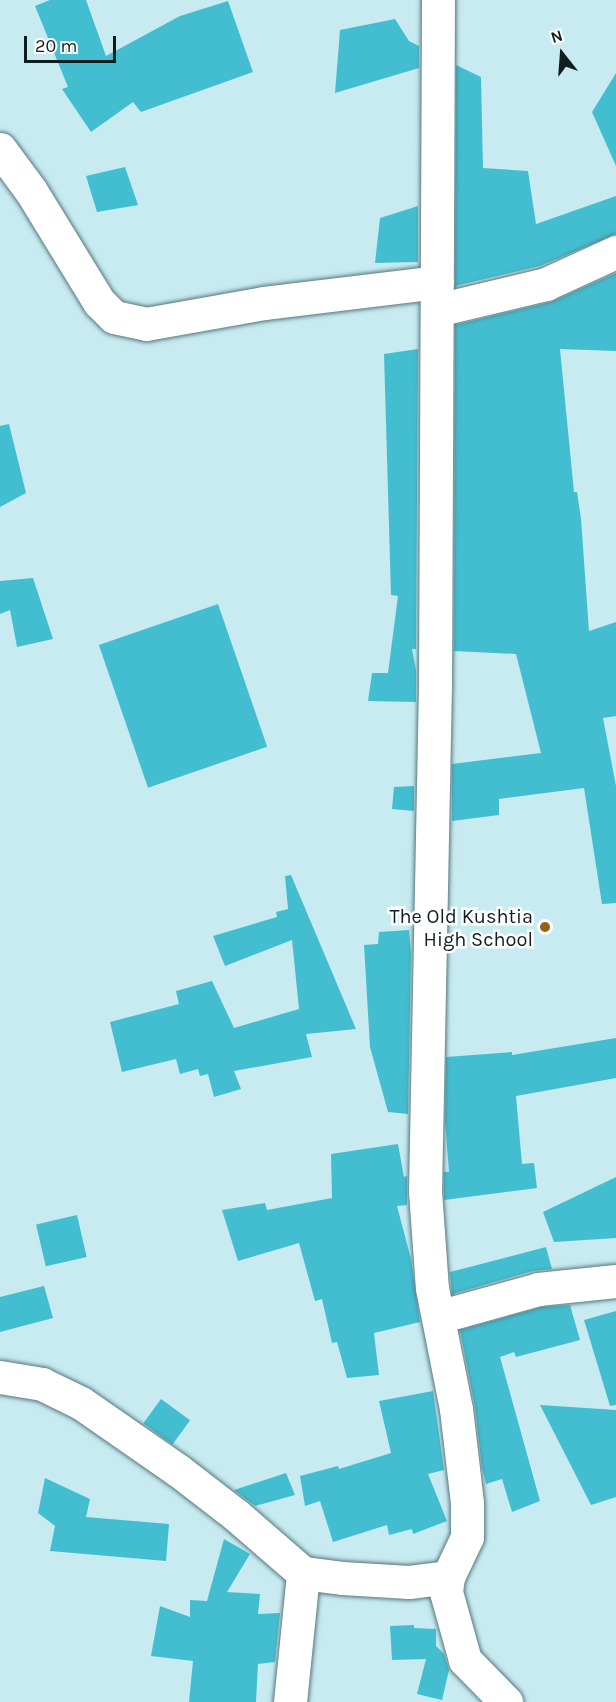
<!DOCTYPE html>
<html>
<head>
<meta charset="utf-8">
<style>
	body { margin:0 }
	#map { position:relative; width:616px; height:1702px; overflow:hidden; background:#c7ebf1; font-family:Karla,sans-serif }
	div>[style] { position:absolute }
	.building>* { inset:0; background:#43bed0; transform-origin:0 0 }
	.roads { filter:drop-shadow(0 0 2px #56777d) drop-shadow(0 0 2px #56777d) }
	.street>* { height:33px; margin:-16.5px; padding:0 16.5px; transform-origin:16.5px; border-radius:16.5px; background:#fff }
	.dots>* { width:16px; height:16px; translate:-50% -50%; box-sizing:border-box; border:3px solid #fff; border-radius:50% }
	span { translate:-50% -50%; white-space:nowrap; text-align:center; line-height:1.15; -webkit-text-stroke:5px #fff; paint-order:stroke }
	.poi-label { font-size:20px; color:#101e20 }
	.right { translate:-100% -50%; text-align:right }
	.north { position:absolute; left:532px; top:24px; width:60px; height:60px; -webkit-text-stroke:4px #fff; paint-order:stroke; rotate:343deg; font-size:16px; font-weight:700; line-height:24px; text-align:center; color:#101e20 }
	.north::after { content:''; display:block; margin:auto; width:21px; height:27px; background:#101e20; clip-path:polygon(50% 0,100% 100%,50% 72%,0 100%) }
	.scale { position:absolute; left:24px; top:36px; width:92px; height:27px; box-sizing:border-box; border:3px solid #101e20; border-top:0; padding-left:8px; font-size:18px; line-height:21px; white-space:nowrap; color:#101e20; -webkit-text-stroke:4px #fff; paint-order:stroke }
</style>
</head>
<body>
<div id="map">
	<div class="building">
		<div style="clip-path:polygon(50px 0,86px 0,106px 56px,180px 16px,228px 1px,253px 72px,141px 112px,133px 102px,91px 132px,62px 89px,68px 87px,35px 6px)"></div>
		<div style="clip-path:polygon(395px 19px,409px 41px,419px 46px,419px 68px,335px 93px,340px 30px)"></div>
		<div style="clip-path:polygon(456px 65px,481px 77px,483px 168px,528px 171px,536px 224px,616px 196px,616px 234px,540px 266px,455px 286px)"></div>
		<div style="clip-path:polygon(616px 73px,616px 166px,592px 112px)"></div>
		<div style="clip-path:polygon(125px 167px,138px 205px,97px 212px,86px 176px)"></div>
		<div style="clip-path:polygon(418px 206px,418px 262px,375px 263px,380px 218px)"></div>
		<div style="clip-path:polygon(616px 273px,616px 351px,560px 349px,574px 492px,577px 492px,581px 519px,589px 631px,616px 622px,616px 716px,603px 718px,616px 786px,616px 903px,602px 904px,584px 788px,499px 799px,499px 815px,452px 821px,452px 764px,541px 753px,516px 654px,454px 651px,455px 325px,551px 302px)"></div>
		<div style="clip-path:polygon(418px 349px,416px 649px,412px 649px,416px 670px,416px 702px,368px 701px,372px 673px,388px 673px,398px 596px,391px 595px,384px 354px)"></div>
		<div style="clip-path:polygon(9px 424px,26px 493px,0 507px,0 426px)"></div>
		<div style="clip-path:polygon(33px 578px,53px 639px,17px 647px,10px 610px,0 614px,0 581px)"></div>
		<div style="left:218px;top:604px;width:151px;height:126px;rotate:71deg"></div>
		<div style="clip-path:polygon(414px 786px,414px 811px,392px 809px,394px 787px)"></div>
		<div style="clip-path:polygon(291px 875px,356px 1029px,306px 1034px,312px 1057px,234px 1071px,241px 1089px,214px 1097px,208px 1074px,200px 1076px,198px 1069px,180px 1074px,176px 1059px,122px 1072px,110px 1022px,179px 1004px,176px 991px,212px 981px,234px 1028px,299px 1009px,292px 940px,225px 966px,213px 936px,277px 917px,276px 912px,288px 909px,285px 876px)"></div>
		<div style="clip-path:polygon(409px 930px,411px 953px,408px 1114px,388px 1112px,370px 1047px,364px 945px,378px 944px,379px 932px)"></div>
		<div style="clip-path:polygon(616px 1038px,616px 1078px,516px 1096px,522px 1164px,534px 1163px,537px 1188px,444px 1200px,444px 1172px,449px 1172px,445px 1121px,446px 1057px,512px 1052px,512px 1055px)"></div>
		<div style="clip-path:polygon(398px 1144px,404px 1177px,407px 1176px,407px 1205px,397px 1206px,411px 1259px,420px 1322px,374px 1333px,379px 1375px,347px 1378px,337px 1342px,332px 1343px,322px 1299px,315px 1301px,299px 1243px,238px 1261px,222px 1210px,265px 1203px,267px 1210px,332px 1198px,331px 1154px)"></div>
		<div style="clip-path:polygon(616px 1177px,616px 1238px,554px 1242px,543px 1212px)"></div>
		<div style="left:77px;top:1215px;width:43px;height:42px;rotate:77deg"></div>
		<div style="clip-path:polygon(546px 1247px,552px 1269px,533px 1271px,452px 1294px,450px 1272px)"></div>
		<div style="clip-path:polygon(44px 1286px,53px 1318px,0 1332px,0 1297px)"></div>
		<div style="clip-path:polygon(570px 1305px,580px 1340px,516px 1357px,514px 1352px,500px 1357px,540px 1501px,512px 1512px,502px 1479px,486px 1484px,482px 1468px,475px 1407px,460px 1330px,542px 1307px)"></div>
		<div style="clip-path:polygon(616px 1311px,616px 1405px,610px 1406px,584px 1320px)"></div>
		<div style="clip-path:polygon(433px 1391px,444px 1470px,428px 1474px,447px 1521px,413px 1534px,412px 1529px,389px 1535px,387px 1525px,333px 1542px,320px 1501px,305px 1506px,300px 1476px,338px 1466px,339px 1469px,391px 1453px,379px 1401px)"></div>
		<div style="left:161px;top:1399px;width:36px;height:30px;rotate:36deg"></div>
		<div style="clip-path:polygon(540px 1405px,616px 1410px,616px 1497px,591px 1505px)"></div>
		<div style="clip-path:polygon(286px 1473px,295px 1495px,255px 1506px,234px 1490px)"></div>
		<div style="clip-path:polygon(45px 1478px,90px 1499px,86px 1517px,169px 1524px,166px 1561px,50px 1551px,55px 1526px,38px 1513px)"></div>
		<div style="clip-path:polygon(224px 1539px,250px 1554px,227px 1592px,260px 1594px,258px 1614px,280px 1613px,275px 1662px,258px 1664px,256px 1702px,189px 1702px,193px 1661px,151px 1656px,160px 1606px,190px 1617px,190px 1600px,207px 1601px)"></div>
		<div style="clip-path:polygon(414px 1625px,414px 1628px,436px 1629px,436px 1646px,444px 1654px,449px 1670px,442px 1700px,417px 1694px,426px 1659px,392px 1660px,390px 1626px)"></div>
	</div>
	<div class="roads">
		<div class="street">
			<div style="left:438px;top:0;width:685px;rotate:90.25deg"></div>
			<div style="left:435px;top:685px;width:506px;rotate:91.13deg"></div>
			<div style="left:425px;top:1191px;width:97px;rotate:85.9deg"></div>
			<div style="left:432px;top:1288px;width:123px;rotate:78.8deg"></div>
			<div style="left:456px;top:1409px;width:95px;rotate:83.3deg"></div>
			<div style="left:467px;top:1503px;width:34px;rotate:90deg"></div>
			<div style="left:467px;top:1537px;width:44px;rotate:115.4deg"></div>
			<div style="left:448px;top:1577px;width:15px;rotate:98deg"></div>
			<div style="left:446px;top:1592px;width:71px;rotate:74.4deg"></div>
			<div style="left:465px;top:1660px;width:59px;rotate:45.7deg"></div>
			<div style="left:0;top:149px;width:52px;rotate:53.6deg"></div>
			<div style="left:31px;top:191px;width:130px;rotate:58.5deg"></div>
			<div style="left:99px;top:302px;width:21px;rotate:45deg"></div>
			<div style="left:114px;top:317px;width:33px;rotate:12deg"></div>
			<div style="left:146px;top:324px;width:120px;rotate:-10.1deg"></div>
			<div style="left:264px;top:303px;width:174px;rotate:-6.9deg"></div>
			<div style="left:437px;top:310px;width:112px;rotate:-13.4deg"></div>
			<div style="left:546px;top:284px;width:77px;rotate:-24.6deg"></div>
			<div style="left:438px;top:1317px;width:104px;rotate:-15.6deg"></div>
			<div style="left:538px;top:1289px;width:78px;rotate:-5.9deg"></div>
			<div style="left:0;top:1377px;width:43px;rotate:9.5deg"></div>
			<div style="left:42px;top:1384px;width:43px;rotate:26deg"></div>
			<div style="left:81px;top:1403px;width:119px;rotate:34.8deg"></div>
			<div style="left:179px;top:1471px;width:72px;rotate:37.7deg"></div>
			<div style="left:236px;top:1515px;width:89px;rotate:40.9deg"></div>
			<div style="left:303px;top:1573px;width:39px;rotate:7deg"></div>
			<div style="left:342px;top:1578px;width:67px;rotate:3.4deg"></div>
			<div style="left:409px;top:1582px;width:39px;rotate:-7deg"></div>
			<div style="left:290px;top:1702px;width:130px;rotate:-84.2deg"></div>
		</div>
	</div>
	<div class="dots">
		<div style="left:545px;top:927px;background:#956215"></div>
	</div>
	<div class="poi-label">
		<span class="right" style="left:533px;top:928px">The Old Kushtia<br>High School</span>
	</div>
	<div class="north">N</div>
	<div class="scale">20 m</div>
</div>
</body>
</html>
